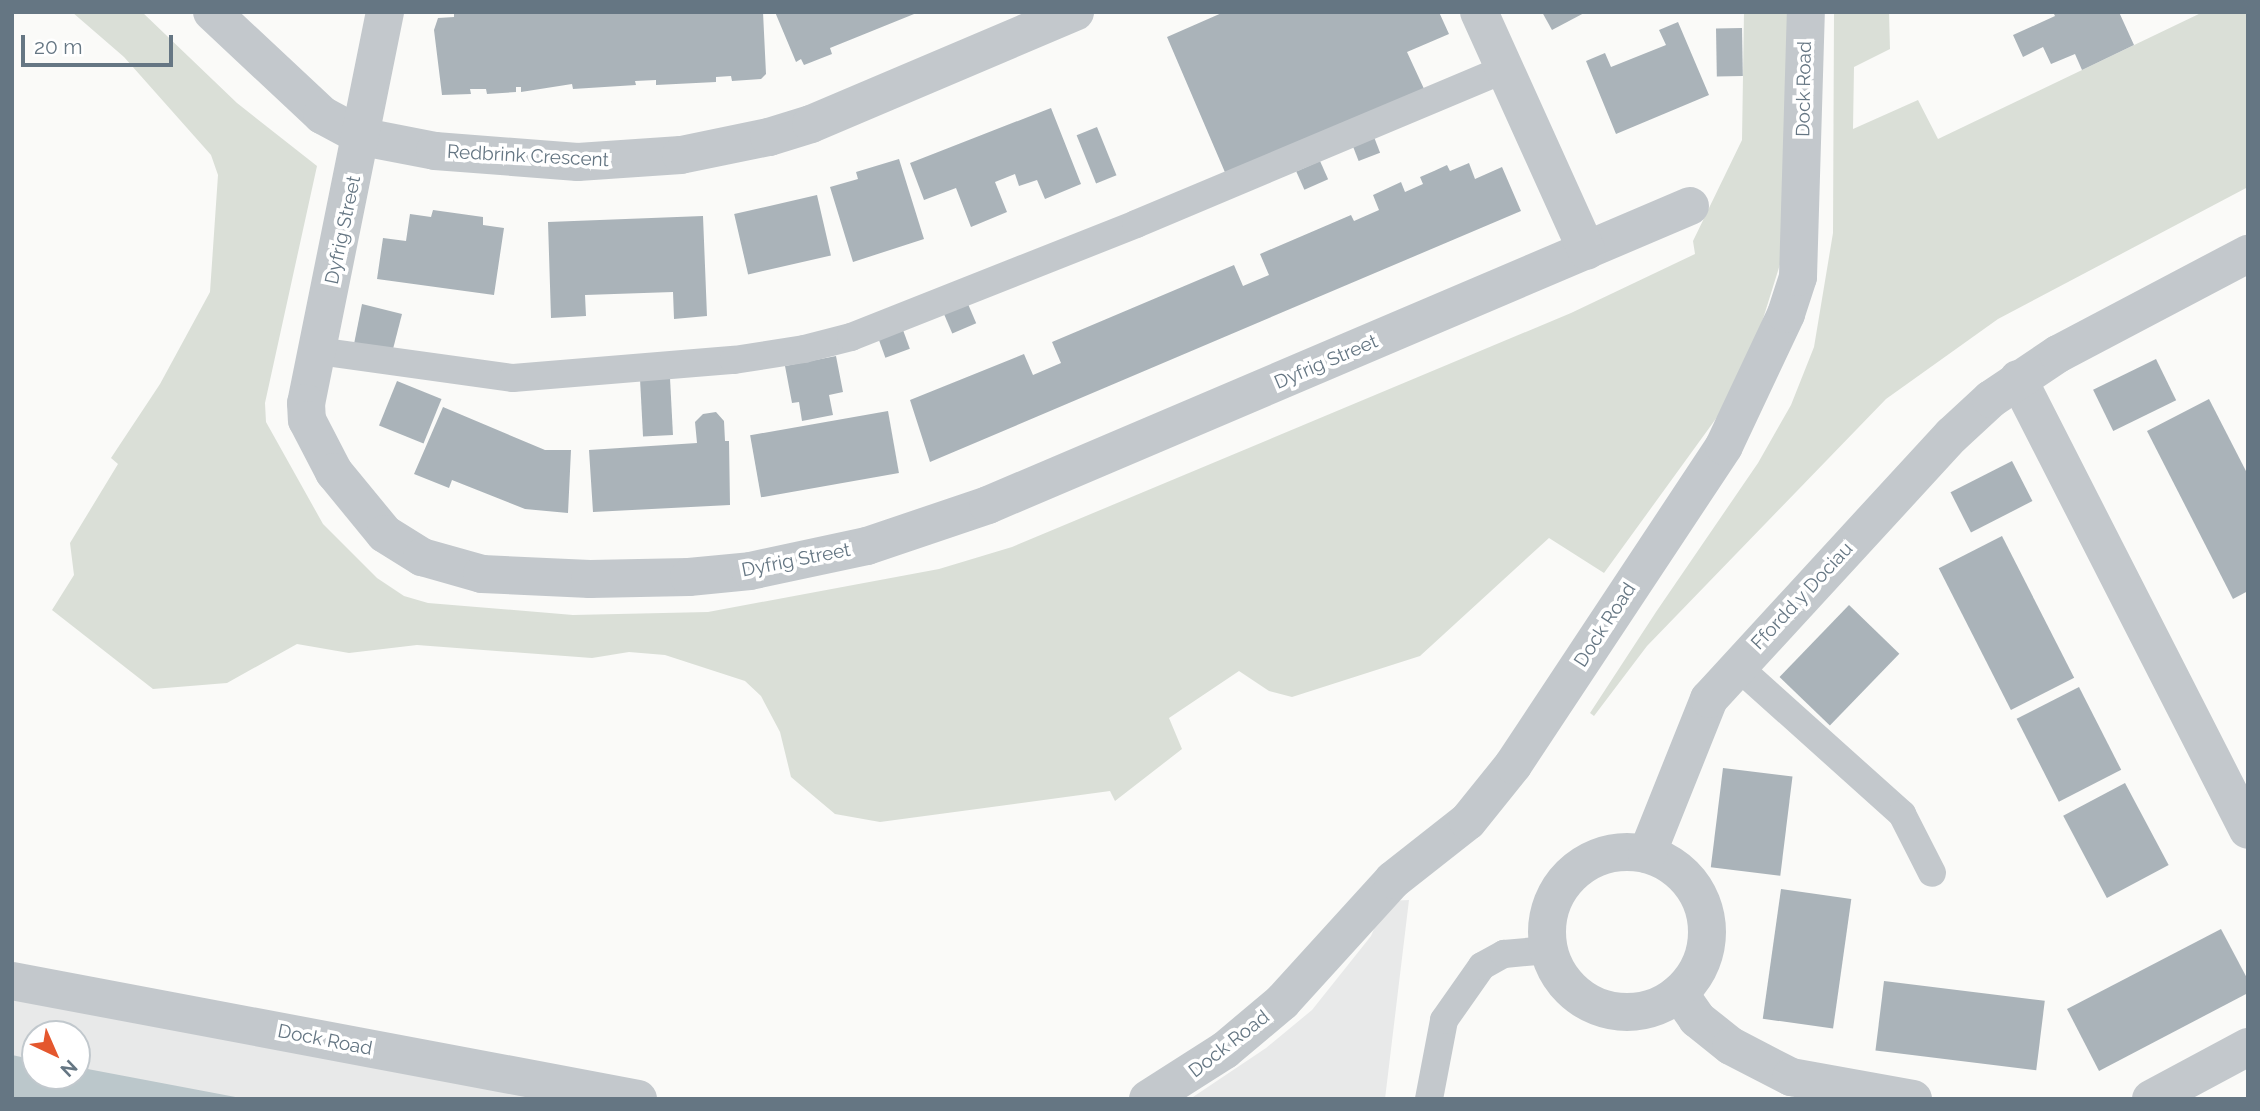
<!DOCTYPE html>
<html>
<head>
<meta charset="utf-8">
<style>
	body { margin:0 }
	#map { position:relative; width:2260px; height:1111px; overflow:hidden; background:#fafaf8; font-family:Raleway,sans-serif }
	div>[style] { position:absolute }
	.built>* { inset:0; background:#e8e9e9 }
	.green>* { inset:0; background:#dadfd7 }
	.water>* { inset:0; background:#bbc7cb }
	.building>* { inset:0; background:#aab3b9; transform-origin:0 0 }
	.service>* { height:28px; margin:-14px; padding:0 14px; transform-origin:14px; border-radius:14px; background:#c3c8cc }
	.minor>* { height:38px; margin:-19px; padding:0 19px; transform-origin:19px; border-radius:19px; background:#c3c8cc }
	.minor>.ring { margin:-19px; padding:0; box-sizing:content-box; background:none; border:38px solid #c3c8cc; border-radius:50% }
	span { translate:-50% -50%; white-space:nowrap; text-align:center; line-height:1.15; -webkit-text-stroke:7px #fff; paint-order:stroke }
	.street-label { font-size:19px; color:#657683 }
	.frame { position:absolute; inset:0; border:14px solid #657683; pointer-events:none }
	.north { position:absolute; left:21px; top:1020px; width:70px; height:70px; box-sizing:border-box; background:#fff; border:2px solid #c1c8cd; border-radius:50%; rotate:136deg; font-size:19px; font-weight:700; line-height:28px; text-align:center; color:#657683 }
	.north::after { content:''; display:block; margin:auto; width:24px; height:32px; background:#e4572e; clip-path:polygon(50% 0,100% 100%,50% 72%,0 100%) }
	.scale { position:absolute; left:21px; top:35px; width:152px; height:32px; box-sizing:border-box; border:4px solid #657683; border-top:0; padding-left:9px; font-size:21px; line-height:24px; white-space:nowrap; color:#657683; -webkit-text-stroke:5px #fff; paint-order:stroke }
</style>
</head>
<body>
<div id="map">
	<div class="built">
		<div style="clip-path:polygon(1409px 900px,1385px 1099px,1190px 1099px,1266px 1048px,1312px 1010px,1371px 936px,1386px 901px)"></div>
		<div style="clip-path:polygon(evenodd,12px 998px,541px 1099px,12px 1099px,12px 998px,35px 1034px,77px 1034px,77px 1076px,35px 1076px,35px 1034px)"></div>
	</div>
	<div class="green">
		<div style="clip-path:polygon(72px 12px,142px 12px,237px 103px,317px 166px,265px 403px,266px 422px,323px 524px,377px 578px,404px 596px,428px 603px,573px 615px,708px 612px,939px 569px,1012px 547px,1571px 313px,1695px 254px,1693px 241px,1742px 140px,1744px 12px,1788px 12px,1786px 245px,1744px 380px,1604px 573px,1549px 538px,1420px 656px,1292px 697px,1269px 691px,1239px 671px,1169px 718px,1182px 749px,1115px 801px,1110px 791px,880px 822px,835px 814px,791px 777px,780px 732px,761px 696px,745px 681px,665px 655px,629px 652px,592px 658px,417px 645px,349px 653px,297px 644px,227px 683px,153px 689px,52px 610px,74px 575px,70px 543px,118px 464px,111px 458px,160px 384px,210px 292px,218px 175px,211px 155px,124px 57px)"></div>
		<div style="clip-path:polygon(1834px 12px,1889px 12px,1890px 49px,1854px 67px,1853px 129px,1918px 100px,1938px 139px,2203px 12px,2248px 12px,2248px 187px,1998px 319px,1886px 399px,1647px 646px,1594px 716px,1590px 713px,1656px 612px,1758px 463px,1791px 405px,1814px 347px,1833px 233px)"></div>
	</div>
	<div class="water">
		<div style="clip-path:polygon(12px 1055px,35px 1060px,35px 1076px,77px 1076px,77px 1067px,246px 1099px,12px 1099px)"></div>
	</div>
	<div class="building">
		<div style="clip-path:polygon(454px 12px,763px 12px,766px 74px,761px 79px,732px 81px,731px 76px,716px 77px,716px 82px,656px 85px,656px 80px,635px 81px,636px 85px,573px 89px,572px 84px,521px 92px,521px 87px,516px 87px,516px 92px,487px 94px,486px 89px,470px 89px,471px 94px,442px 95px,434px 30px,438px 18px,454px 17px)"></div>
		<div style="clip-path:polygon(775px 12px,919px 12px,830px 48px,832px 54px,804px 65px,801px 59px,796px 62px)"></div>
		<div style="clip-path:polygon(1224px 12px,1439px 12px,1449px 34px,1407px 52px,1425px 91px,1227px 177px,1167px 37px)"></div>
		<div style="clip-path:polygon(1542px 12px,1586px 12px,1552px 30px)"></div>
		<div style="clip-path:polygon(2053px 12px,2119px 12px,2134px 45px,2082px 70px,2075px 54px,2051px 64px,2043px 47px,2023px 57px,2013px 35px,2055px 16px)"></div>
		<div style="clip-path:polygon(1678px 22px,1709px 95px,1616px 134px,1586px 61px,1605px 53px,1611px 67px,1666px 45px,1659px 30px)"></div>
		<div style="left:1742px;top:28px;width:48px;height:26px;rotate:89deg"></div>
		<div style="clip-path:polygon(1051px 108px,1081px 184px,1045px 199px,1037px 180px,1019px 186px,1015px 174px,995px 182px,1007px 212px,971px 227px,956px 188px,924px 200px,910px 163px)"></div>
		<div style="left:1097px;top:127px;width:52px;height:22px;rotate:68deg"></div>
		<div style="left:1374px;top:137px;width:17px;height:23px;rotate:69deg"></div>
		<div style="clip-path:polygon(899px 159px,924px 239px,853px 262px,830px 187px,858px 179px,856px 172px)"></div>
		<div style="left:1320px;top:161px;width:20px;height:26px;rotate:66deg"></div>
		<div style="clip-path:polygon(1469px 163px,1475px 179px,1502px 167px,1521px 211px,930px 462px,910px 400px,1024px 354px,1033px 375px,1061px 363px,1052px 342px,1234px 265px,1243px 286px,1269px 275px,1260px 254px,1351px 215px,1354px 221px,1379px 210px,1373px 195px,1401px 182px,1405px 192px,1423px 184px,1420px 177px,1434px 171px,1447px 165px,1450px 171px)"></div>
		<div style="left:817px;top:195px;width:62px;height:85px;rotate:77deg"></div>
		<div style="clip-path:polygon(433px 210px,483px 217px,483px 225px,504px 228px,494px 295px,377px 279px,383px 238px,406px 241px,410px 214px,431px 217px)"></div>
		<div style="clip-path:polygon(703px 216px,707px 316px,674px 319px,673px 292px,585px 295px,586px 316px,551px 318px,548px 222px)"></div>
		<div style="clip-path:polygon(362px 304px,402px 314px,393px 349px,354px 344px)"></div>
		<div style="left:968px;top:304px;width:21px;height:26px;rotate:67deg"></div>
		<div style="left:903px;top:330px;width:20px;height:26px;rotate:70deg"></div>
		<div style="clip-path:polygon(836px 356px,843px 392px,829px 395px,833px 415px,802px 421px,799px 402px,792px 403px,785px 366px)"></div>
		<div style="left:2156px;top:359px;width:46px;height:70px;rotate:64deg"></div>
		<div style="left:670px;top:378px;width:57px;height:30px;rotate:87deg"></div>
		<div style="left:397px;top:381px;width:48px;height:48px;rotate:22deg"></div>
		<div style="clip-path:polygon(2209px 399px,2248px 475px,2248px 591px,2233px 599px,2147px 431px)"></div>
		<div style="clip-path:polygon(443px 407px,545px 450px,571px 450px,568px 513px,525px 509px,452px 480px,449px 488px,414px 474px)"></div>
		<div style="left:888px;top:411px;width:63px;height:140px;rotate:80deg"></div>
		<div style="clip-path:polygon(716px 412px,724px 421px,725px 441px,729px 441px,730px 505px,593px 512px,589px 450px,697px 443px,695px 422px,703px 414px)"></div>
		<div style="left:2012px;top:461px;width:45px;height:69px;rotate:63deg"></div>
		<div style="left:2002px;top:536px;width:159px;height:71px;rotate:63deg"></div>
		<div style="left:1849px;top:605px;width:70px;height:100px;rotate:44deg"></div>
		<div style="left:2079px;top:687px;width:93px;height:70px;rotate:63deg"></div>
		<div style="left:1723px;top:768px;width:70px;height:100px;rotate:7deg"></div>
		<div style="left:2125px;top:783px;width:93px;height:70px;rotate:62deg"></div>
		<div style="left:1781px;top:889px;width:71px;height:131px;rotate:8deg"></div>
		<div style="clip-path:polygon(2221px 929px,2248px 980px,2248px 993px,2099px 1071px,2067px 1009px)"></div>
		<div style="left:1884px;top:981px;width:162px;height:70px;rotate:7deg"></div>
	</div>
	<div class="service">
		<div style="left:318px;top:351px;width:197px;rotate:7.9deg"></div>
		<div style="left:513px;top:378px;width:222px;rotate:-4.7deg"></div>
		<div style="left:734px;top:360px;width:71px;rotate:-8.9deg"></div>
		<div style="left:804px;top:349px;width:49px;rotate:-14.3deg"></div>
		<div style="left:851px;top:337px;width:307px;rotate:-21.6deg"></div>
		<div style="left:1136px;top:224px;width:400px;rotate:-22.8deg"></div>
		<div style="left:1737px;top:666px;width:222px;rotate:41.9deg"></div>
		<div style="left:1902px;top:814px;width:66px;rotate:63deg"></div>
		<div style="left:1429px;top:1099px;width:80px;rotate:-79.2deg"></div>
		<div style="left:1444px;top:1020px;width:66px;rotate:-54.9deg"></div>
		<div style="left:1482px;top:966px;width:25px;rotate:-29deg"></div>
		<div style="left:1504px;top:954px;width:44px;rotate:-5.2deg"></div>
	</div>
	<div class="minor">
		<div style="left:212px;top:12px;width:151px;rotate:43.1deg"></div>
		<div style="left:322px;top:115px;width:47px;rotate:28.2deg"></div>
		<div style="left:363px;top:137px;width:73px;rotate:11deg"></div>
		<div style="left:435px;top:151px;width:143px;rotate:4.4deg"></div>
		<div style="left:578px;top:162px;width:103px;rotate:-3.9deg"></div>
		<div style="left:681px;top:155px;width:90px;rotate:-11.6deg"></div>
		<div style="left:769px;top:137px;width:44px;rotate:-17.2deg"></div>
		<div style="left:811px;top:124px;width:287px;rotate:-23deg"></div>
		<div style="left:385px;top:12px;width:399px;rotate:101.4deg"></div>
		<div style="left:306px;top:403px;width:17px;rotate:87deg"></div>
		<div style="left:307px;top:420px;width:59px;rotate:62.6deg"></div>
		<div style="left:334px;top:472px;width:80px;rotate:50.6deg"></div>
		<div style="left:385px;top:534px;width:44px;rotate:31.9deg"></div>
		<div style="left:422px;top:557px;width:62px;rotate:15.8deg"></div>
		<div style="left:482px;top:574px;width:108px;rotate:2.7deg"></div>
		<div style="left:590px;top:579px;width:99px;rotate:-1.2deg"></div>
		<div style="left:689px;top:577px;width:61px;rotate:-5.6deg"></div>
		<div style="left:750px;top:571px;width:120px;rotate:-12.1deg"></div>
		<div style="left:867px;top:546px;width:128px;rotate:-18.7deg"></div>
		<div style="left:988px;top:505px;width:763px;rotate:-23.07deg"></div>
		<div style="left:1479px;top:12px;width:262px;rotate:65.7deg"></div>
		<div style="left:2018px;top:379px;width:506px;rotate:62.98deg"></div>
		<div class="ring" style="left:1547px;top:852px;width:122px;height:122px"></div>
		<div style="left:1647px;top:854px;width:167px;rotate:-68.2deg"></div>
		<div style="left:1709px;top:699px;width:359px;rotate:-47.4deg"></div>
		<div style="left:1952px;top:435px;width:53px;rotate:-42.7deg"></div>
		<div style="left:1991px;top:399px;width:81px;rotate:-33.9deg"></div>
		<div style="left:2058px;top:354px;width:215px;rotate:-27.8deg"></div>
		<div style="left:12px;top:981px;width:637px;rotate:10.67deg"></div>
		<div style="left:1679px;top:993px;width:32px;rotate:55deg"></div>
		<div style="left:1697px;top:1019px;width:43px;rotate:38.5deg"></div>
		<div style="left:1731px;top:1046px;width:68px;rotate:27.3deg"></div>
		<div style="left:1791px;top:1077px;width:124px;rotate:10.2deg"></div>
		<div style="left:1148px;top:1099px;width:91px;rotate:-32.5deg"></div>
		<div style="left:1225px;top:1050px;width:75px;rotate:-40.1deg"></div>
		<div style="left:1282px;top:1002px;width:165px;rotate:-47.7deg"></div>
		<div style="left:1393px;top:880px;width:95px;rotate:-38.2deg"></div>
		<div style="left:1468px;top:821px;width:72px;rotate:-51.2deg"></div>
		<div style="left:1513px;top:765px;width:382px;rotate:-56.5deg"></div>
		<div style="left:1724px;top:446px;width:146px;rotate:-64.8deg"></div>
		<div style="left:1786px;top:314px;width:39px;rotate:-72deg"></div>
		<div style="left:1798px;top:277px;width:265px;rotate:-88.3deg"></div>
		<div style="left:2151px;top:1099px;width:110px;rotate:-28.2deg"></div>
	</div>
	<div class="street-label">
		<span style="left:1804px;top:89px;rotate:-89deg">Dock Road</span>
		<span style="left:528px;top:156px;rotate:3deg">Redbrink Crescent</span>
		<span style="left:343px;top:230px;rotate:-78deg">Dyfrig Street</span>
		<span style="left:1326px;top:362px;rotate:-23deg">Dyfrig Street</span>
		<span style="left:796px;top:560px;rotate:-11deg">Dyfrig Street</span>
		<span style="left:1802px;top:596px;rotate:-47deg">Ffordd y Dociau</span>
		<span style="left:1605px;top:625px;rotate:-57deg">Dock Road</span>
		<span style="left:325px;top:1040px;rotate:11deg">Dock Road</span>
		<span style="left:1229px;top:1044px;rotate:-38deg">Dock Road</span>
	</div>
	<div class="frame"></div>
	<div class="north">N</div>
	<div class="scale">20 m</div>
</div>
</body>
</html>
